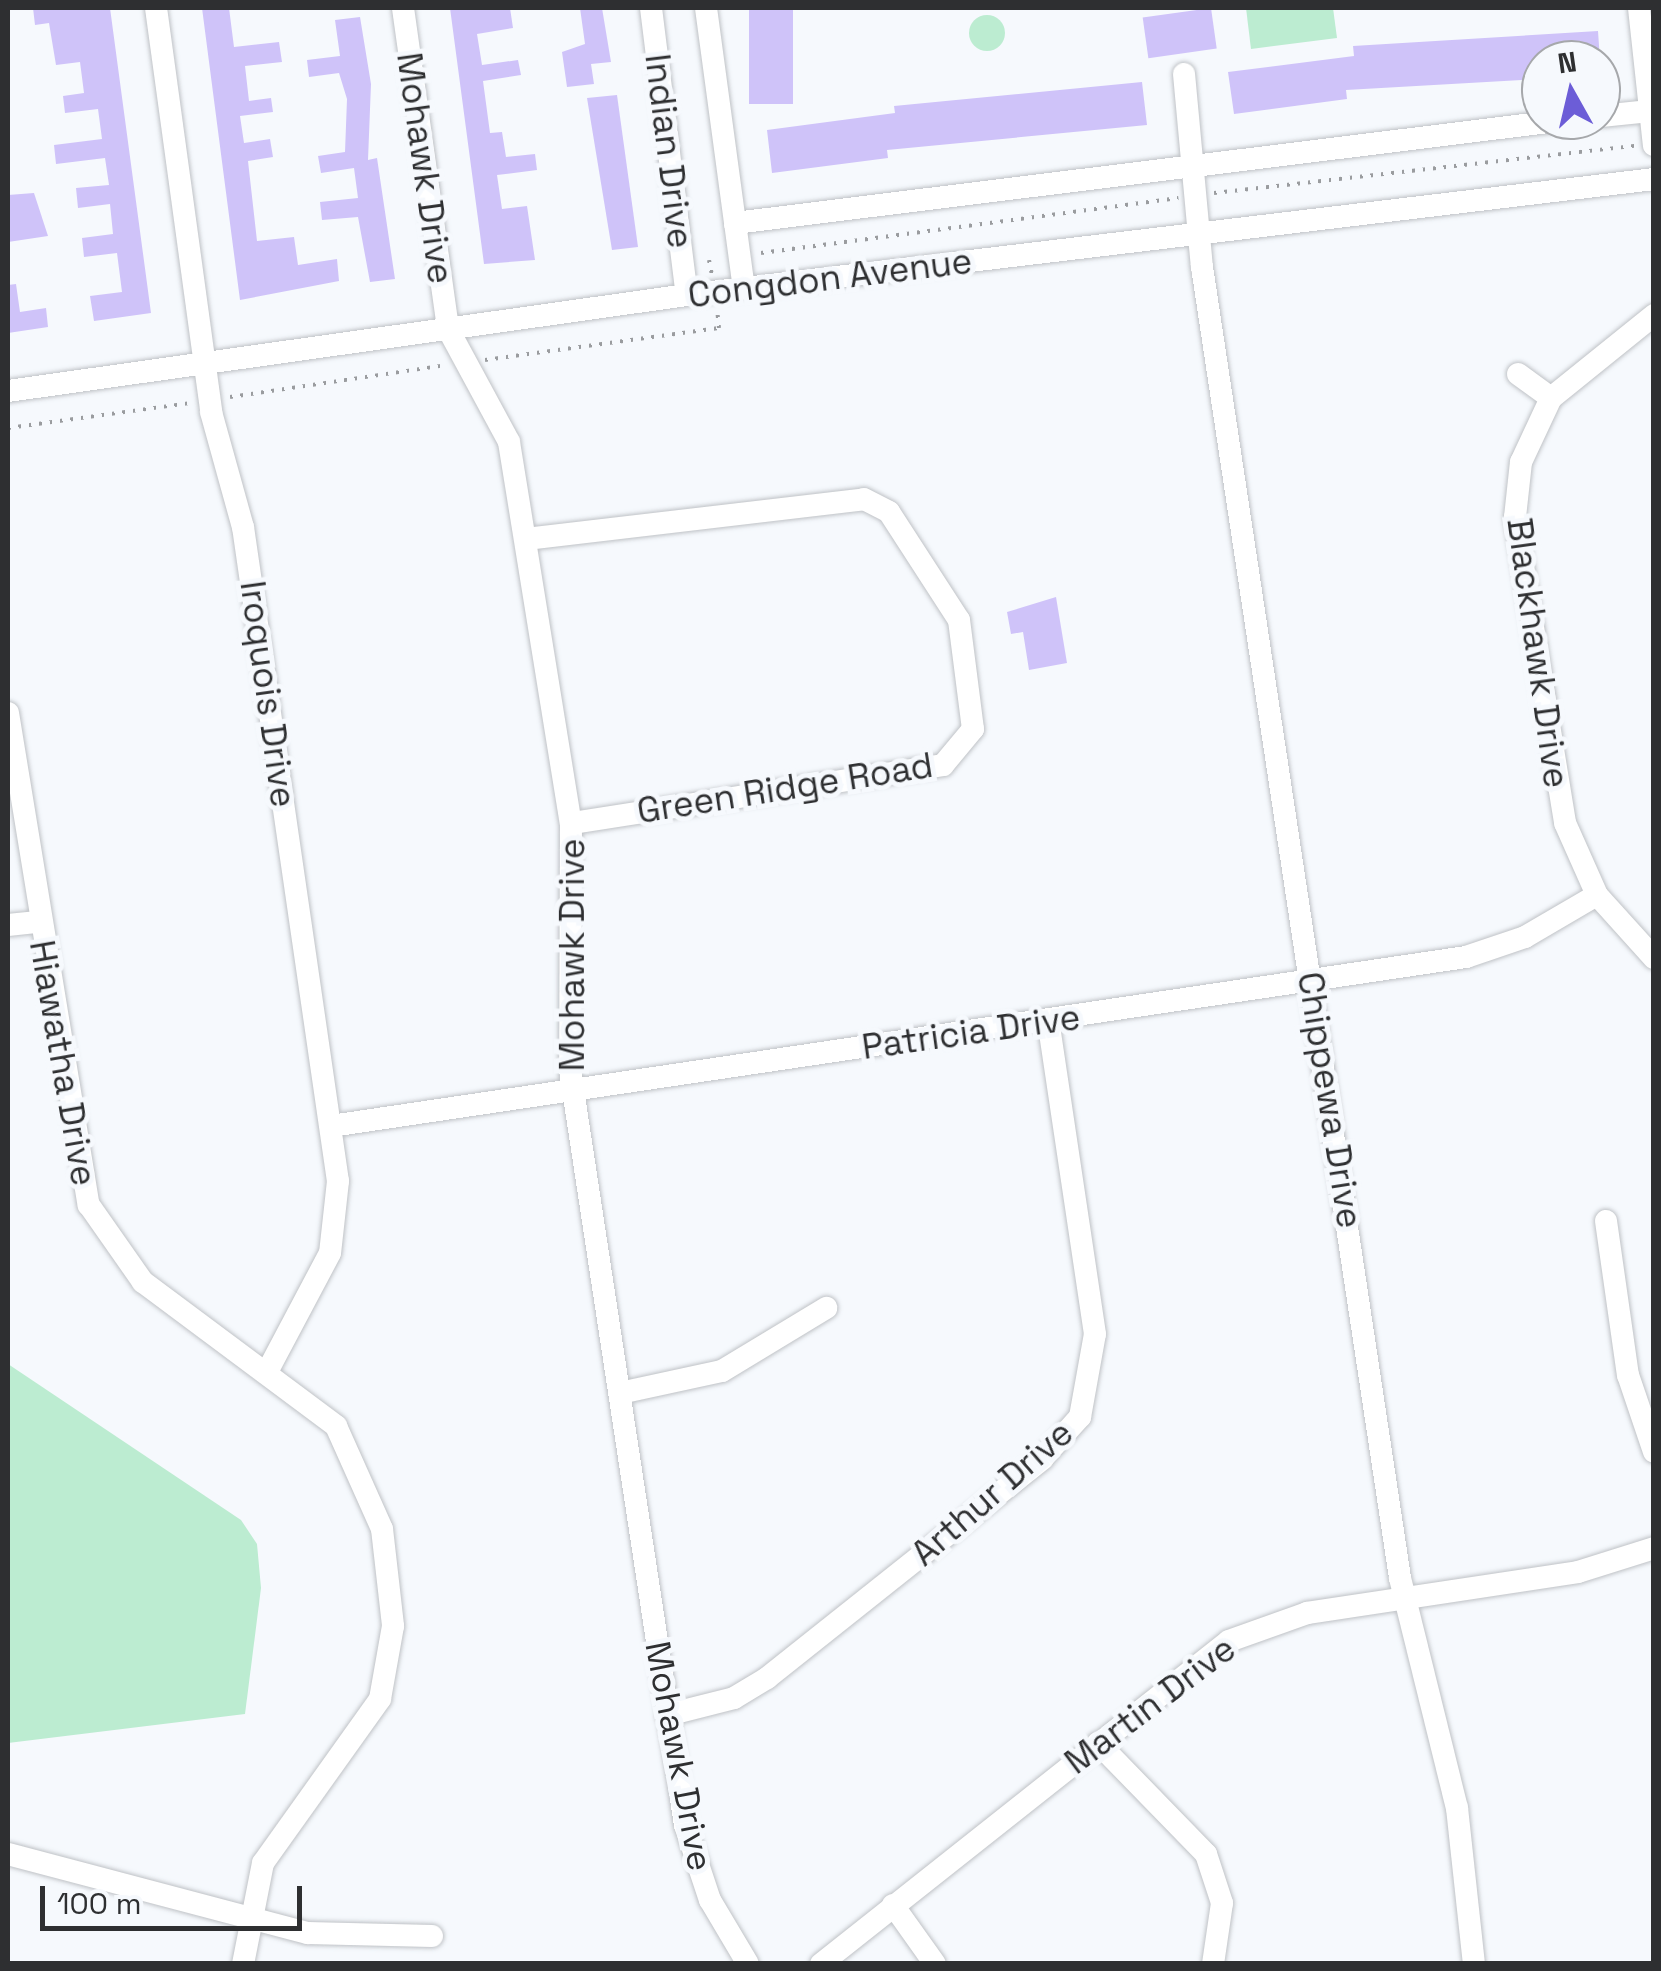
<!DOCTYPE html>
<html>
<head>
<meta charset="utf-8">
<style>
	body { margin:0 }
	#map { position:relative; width:1661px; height:1971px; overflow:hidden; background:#f6f9fd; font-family:"Space Grotesk",sans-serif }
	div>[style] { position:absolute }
	.green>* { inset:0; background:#bcecd1 }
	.round { border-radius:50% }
	.building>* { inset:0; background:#cfc3f9; transform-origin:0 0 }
	.path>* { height:4px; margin-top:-2px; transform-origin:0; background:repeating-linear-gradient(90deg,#9a9c9f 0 2.5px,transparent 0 10.5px) }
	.roads { filter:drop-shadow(0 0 2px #bfc2c6) drop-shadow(0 0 2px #bfc2c6) }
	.minor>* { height:22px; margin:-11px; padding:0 11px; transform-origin:11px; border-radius:11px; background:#fff }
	span { translate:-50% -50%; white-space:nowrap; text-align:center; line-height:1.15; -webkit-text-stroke:10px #f6f9fd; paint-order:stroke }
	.street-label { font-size:35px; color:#2e2f31 }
	.frame { position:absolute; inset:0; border:10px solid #2e2f31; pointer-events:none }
	.north { position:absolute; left:1521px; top:40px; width:100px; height:100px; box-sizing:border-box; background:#f6f9fd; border:2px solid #a6a8ab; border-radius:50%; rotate:352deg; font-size:28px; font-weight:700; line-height:40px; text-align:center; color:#2e2f31 }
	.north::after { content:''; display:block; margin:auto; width:35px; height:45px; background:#6c5dd7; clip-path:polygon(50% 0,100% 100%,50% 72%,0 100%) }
	.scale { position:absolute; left:40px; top:1886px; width:262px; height:45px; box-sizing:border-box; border:5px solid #2e2f31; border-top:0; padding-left:12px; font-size:30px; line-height:35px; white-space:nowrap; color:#2e2f31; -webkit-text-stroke:8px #f6f9fd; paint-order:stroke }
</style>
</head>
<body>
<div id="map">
	<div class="green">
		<div style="clip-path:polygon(1246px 8px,1333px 8px,1337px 38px,1251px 49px)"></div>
		<div class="round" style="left:969px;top:15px;width:36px;height:36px"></div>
		<div style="clip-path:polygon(8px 1364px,241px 1520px,257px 1544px,261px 1588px,245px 1714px,8px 1743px)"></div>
	</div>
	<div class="building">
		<div style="clip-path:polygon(33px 8px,110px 8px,151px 313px,94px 321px,90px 296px,122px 292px,117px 253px,84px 257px,82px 238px,113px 234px,110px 204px,78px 208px,76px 188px,109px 185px,105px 158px,56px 164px,54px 145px,102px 139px,98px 109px,65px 113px,63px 96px,84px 93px,80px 62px,56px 65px,49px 23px,35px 25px)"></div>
		<div style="clip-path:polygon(202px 8px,229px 8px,234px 47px,279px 42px,282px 62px,245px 66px,249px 101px,271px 98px,273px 112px,240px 116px,244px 143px,270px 139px,273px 157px,248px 161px,257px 241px,294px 237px,298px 265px,337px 259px,339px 281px,240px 300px)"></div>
		<div style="clip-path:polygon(450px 8px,510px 8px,513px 28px,477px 34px,482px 65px,518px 60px,521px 75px,483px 81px,490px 133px,502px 132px,506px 157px,535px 154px,537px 170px,497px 175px,502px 209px,527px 206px,535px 260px,484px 264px)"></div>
		<div style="clip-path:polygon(580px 8px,602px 8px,611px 62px,591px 64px,594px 84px,567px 87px,562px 52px,585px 44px)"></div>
		<div style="left:749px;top:8px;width:44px;height:96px"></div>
		<div style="left:1211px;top:8px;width:41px;height:69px;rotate:82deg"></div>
		<div style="clip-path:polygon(360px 17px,371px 84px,368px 160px,377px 158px,395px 279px,370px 282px,358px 217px,322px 220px,320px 202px,358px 198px,354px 168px,321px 173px,318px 156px,345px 152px,347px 99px,339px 73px,309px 77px,307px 60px,340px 56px,335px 20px)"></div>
		<div style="clip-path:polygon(1598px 31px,1600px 60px,1541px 60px,1541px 79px,1346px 90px,1347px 99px,1234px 114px,1228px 72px,1354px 56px,1353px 46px)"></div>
		<div style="clip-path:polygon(1142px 82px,1147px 125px,887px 150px,888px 158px,772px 173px,767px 130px,895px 113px,894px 106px)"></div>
		<div style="clip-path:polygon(617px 95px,638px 247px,612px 250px,587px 98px)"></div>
		<div style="clip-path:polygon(34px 193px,48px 236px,8px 242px,8px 195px)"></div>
		<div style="clip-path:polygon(16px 284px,20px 312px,46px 308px,48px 327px,8px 333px,8px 285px)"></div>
		<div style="clip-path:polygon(1056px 597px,1067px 663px,1029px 670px,1023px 632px,1011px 634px,1007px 612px)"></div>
	</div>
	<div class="path">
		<div style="left:1214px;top:193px;width:425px;rotate:-6.4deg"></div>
		<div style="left:761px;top:253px;width:421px;rotate:-7.5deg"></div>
		<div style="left:709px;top:260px;width:15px;rotate:79deg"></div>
		<div style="left:485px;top:360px;width:236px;rotate:-7.8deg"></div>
		<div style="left:719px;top:328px;width:19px;rotate:-96deg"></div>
		<div style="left:230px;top:397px;width:220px;rotate:-8.4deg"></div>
		<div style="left:8px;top:428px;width:185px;rotate:-7.8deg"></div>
	</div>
	<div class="roads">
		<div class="minor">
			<div style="left:156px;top:8px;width:408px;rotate:82.2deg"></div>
			<div style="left:211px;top:412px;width:119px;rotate:74.5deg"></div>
			<div style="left:243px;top:527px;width:661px;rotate:81.74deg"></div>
			<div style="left:338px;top:1181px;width:72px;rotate:96.3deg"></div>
			<div style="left:330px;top:1253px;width:132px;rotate:117.9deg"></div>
			<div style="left:403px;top:8px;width:324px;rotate:82deg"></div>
			<div style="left:448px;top:329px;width:128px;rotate:61.6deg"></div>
			<div style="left:509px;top:442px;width:386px;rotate:80.8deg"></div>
			<div style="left:571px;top:823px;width:247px;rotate:90.2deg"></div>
			<div style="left:570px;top:1070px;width:764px;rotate:81.34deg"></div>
			<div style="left:685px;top:1825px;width:79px;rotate:71.6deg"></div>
			<div style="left:710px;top:1900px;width:74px;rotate:59.3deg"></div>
			<div style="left:651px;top:8px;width:289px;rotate:82.9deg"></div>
			<div style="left:706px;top:8px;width:283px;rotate:82.3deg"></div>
			<div style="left:1639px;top:8px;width:138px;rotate:83.8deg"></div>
			<div style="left:1184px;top:74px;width:194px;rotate:84.7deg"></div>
			<div style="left:1202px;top:267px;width:1326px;rotate:81.41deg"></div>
			<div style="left:1400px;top:1578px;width:237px;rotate:76.1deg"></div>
			<div style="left:1457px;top:1808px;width:157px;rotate:83.8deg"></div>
			<div style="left:1601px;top:116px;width:49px;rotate:-5.8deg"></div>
			<div style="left:735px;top:223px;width:835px;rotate:-7.08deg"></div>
			<div style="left:1654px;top:315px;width:132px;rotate:141.1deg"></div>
			<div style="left:1551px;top:398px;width:71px;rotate:115.1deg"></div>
			<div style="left:1521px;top:462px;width:55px;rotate:96.2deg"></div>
			<div style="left:1515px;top:517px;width:310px;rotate:80.7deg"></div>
			<div style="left:1565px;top:823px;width:79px;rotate:66deg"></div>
			<div style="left:1597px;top:895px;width:85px;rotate:47.9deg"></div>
			<div style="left:1518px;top:374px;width:41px;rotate:36deg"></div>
			<div style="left:8px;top:391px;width:686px;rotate:-8.05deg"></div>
			<div style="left:687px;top:295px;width:974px;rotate:-6.84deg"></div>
			<div style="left:526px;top:539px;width:340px;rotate:-6.7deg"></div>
			<div style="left:864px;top:499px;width:28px;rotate:27deg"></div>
			<div style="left:889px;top:512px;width:129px;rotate:57.1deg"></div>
			<div style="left:959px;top:620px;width:110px;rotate:82.7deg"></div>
			<div style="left:973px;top:729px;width:47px;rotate:129.8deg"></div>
			<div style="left:943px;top:765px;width:376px;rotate:171.1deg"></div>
			<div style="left:8px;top:713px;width:499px;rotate:80.7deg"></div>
			<div style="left:89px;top:1205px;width:94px;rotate:55deg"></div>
			<div style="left:143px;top:1282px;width:241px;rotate:36.7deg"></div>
			<div style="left:336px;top:1426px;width:113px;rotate:65.9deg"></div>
			<div style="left:382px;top:1529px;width:98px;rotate:83.5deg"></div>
			<div style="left:393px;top:1626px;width:74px;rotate:100.1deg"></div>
			<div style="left:380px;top:1699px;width:201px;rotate:125.5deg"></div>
			<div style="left:263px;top:1863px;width:103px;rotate:101.2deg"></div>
			<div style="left:8px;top:925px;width:30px;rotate:-6deg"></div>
			<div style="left:331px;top:1126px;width:1148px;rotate:-8.47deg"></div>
			<div style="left:1466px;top:957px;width:62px;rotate:-18.7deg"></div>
			<div style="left:1525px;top:937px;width:83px;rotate:-30.3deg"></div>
			<div style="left:1606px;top:1221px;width:156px;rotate:81.9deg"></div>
			<div style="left:1628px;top:1375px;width:81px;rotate:71.3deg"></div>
			<div style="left:620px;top:1393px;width:104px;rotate:-12.2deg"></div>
			<div style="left:722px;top:1371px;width:122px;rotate:-31.2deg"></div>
			<div style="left:667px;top:1715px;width:69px;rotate:-14.2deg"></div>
			<div style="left:734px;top:1698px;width:39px;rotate:-31deg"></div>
			<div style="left:767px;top:1678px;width:352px;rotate:-38.5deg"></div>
			<div style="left:1042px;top:1459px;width:57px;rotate:-47.9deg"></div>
			<div style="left:1080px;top:1417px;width:84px;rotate:-79.8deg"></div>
			<div style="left:1095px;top:1334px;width:317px;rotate:-98.5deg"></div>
			<div style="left:1098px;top:1743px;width:155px;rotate:45.8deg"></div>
			<div style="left:1206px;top:1854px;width:52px;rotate:71.9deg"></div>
			<div style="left:1222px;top:1903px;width:62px;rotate:98.4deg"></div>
			<div style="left:8px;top:1854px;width:310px;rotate:14.8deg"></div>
			<div style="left:308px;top:1933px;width:124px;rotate:1.4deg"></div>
			<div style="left:893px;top:1905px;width:72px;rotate:54.6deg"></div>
			<div style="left:821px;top:1964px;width:520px;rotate:-38.37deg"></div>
			<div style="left:1229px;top:1641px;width:83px;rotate:-19.7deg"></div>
			<div style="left:1307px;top:1613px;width:274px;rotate:-8.6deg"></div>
			<div style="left:1578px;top:1572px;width:80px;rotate:-17.5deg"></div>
		</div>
	</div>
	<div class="street-label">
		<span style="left:669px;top:151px;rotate:83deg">Indian Drive</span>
		<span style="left:425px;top:168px;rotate:82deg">Mohawk Drive</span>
		<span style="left:830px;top:278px;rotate:-7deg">Congdon Avenue</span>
		<span style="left:1538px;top:653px;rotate:82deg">Blackhawk Drive</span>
		<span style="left:268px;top:694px;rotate:82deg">Iroquois Drive</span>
		<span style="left:785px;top:788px;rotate:-9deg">Green Ridge Road</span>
		<span style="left:572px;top:955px;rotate:-90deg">Mohawk Drive</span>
		<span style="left:971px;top:1032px;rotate:-8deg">Patricia Drive</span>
		<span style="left:63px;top:1063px;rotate:80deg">Hiawatha Drive</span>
		<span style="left:1330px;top:1100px;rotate:81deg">Chippewa Drive</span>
		<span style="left:992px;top:1493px;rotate:-41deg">Arthur Drive</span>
		<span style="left:1150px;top:1705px;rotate:-37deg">Martin Drive</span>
		<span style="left:679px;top:1756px;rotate:79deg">Mohawk Drive</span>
	</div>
	<div class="frame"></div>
	<div class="north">N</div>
	<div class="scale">100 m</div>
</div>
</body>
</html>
